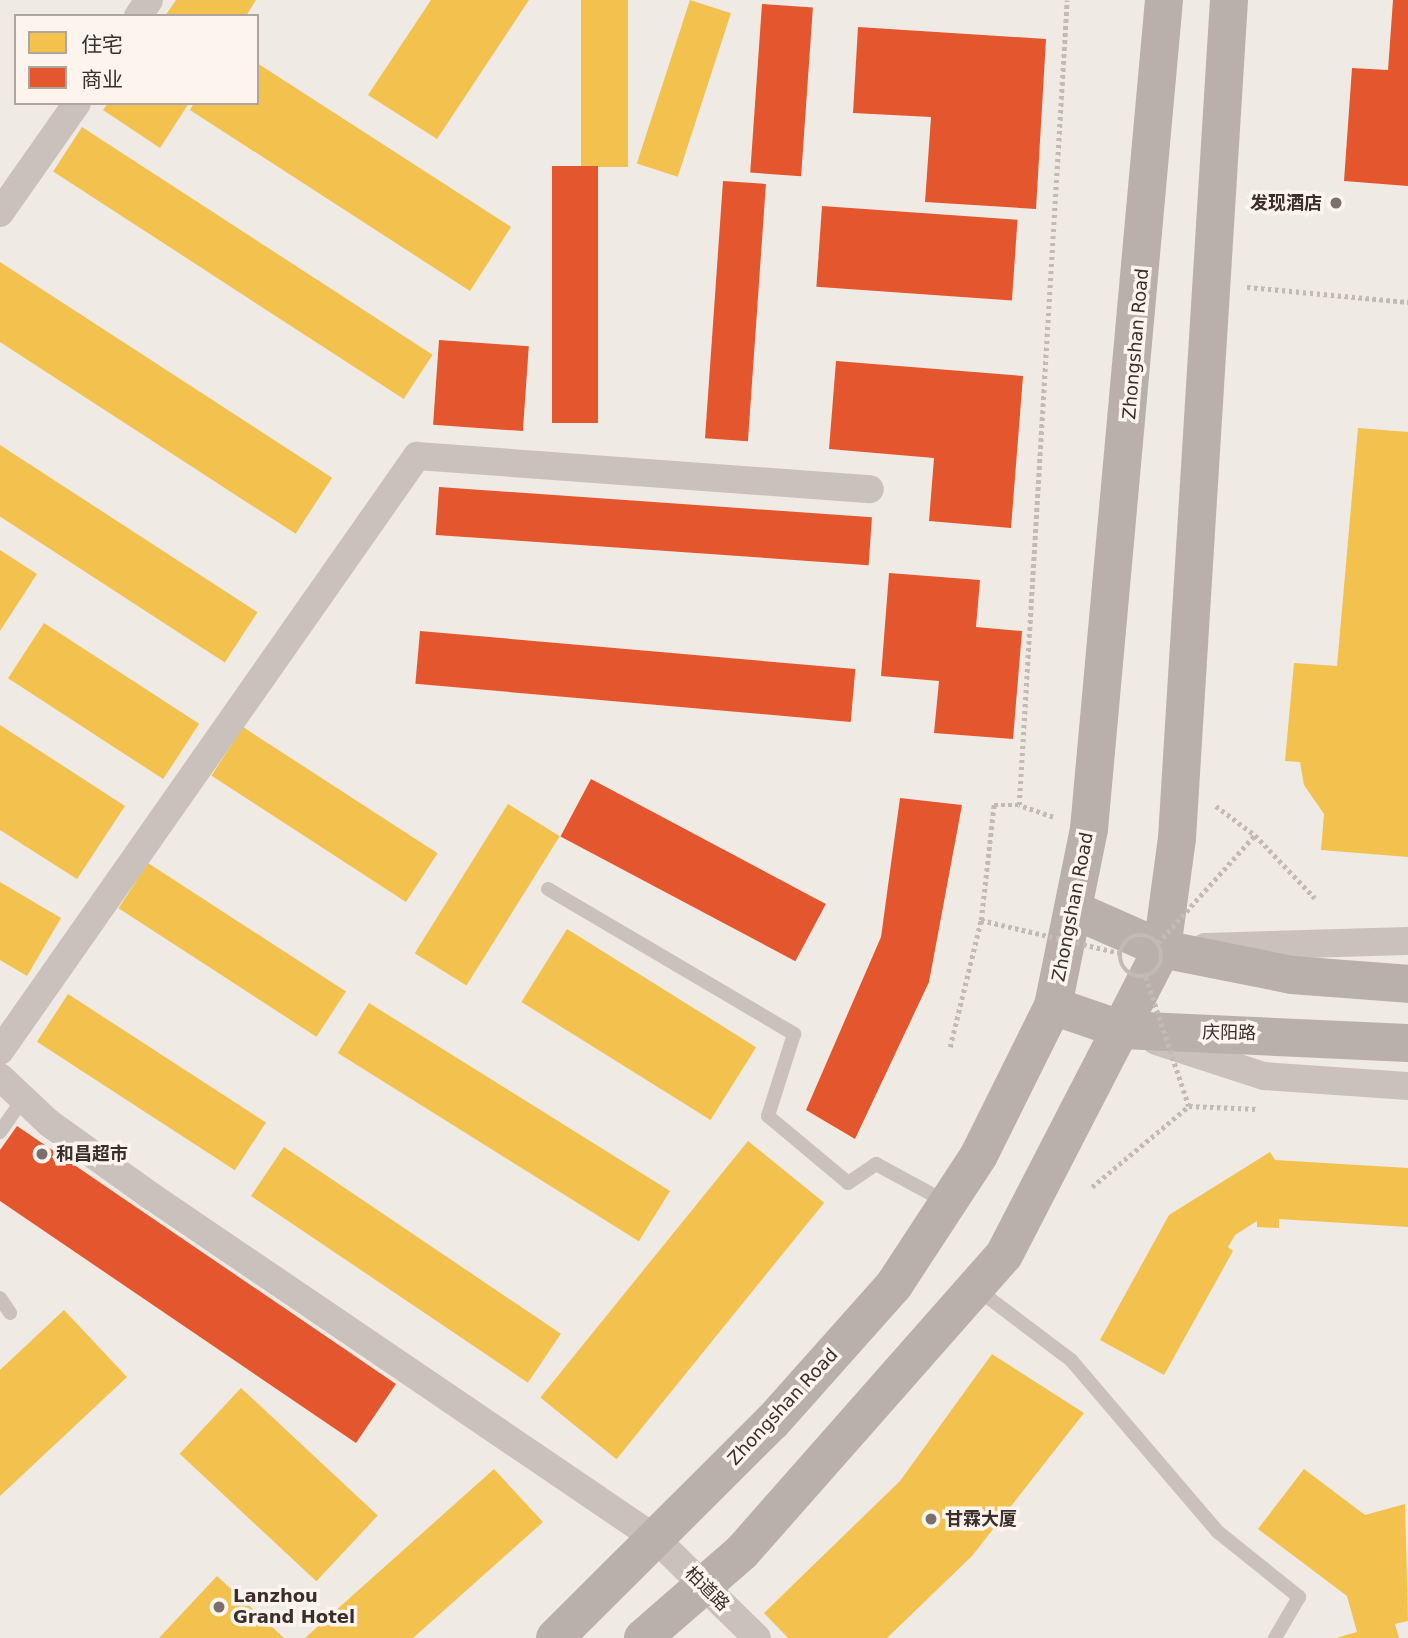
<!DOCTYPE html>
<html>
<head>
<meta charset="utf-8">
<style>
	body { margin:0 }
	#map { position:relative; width:1408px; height:1638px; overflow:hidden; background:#f0eae4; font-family:"DejaVu Sans","Noto Sans SC",sans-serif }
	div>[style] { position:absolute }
	.homes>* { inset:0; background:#f2c14e; transform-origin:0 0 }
	.shops>* { inset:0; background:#e4572e; transform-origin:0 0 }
	.path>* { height:4.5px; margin-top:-2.25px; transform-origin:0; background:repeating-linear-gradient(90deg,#c2bab5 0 3.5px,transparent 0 7px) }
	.service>* { height:14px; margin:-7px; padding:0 7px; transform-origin:7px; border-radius:7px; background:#cac1bc }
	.minor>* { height:28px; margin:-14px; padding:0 14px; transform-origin:14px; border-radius:14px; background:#cac1bc }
	.primary>* { height:38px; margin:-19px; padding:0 19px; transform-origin:19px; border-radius:19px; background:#b9b0ab }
	.path-bridge>* { height:4.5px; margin-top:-2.25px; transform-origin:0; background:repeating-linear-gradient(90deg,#c2bab5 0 3.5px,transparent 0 7px) }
	.path-bridge>.ring { margin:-2.25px; padding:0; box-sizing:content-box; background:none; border:4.5px solid #c2bab5; border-radius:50% }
	.dots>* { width:19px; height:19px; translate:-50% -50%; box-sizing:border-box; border:4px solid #fcf4ed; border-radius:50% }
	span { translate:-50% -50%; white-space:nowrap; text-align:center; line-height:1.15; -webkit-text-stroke:7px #fcf4ed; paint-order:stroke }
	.poi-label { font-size:18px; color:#3c2e2a; font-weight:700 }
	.right { translate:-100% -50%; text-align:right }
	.left { translate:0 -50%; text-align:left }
	.street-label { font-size:18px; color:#3c2e2a }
	.legend { position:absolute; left:14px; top:14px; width:245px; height:91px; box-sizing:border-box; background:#fcf4ed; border:2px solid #afa59f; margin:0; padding:9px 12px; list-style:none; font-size:21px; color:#3c2e2a }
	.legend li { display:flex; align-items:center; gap:14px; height:35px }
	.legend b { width:35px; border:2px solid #afa59f }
</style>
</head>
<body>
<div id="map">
	<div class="homes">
		<div style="clip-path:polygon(176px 0,256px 0,246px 16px,165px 16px)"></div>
		<div style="clip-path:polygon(431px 0,529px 0,437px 139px,368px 95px)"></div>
		<div style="left:581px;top:0;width:47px;height:167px"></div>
		<div style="left:690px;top:0;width:43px;height:172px;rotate:18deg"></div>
		<div style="clip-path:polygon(257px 63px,511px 227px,470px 291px,190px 110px,194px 103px,257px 103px)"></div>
		<div style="clip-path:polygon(108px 103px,189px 103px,160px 148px,103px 110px)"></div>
		<div style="left:82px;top:127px;width:418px;height:53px;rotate:33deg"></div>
		<div style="left:0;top:262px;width:396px;height:67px;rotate:33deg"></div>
		<div style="clip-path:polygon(1358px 428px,1408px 432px,1408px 857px,1321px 850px,1324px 814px,1304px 785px,1300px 762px,1285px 761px,1294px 663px,1337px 666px)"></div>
		<div style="left:0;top:445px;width:307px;height:60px;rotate:33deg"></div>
		<div style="clip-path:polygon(0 550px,37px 574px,0 631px)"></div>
		<div style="left:44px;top:623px;width:185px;height:66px;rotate:33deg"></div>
		<div style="clip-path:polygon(0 725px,125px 806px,77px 879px,0 830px)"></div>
		<div style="left:243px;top:727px;width:232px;height:58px;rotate:33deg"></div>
		<div style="left:508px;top:804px;width:61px;height:176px;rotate:32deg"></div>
		<div style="left:148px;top:863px;width:236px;height:54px;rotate:33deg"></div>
		<div style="clip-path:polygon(0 882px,61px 918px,27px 976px,0 960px)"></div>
		<div style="left:567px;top:929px;width:223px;height:86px;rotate:32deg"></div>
		<div style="left:68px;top:994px;width:236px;height:57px;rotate:33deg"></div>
		<div style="left:369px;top:1003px;width:355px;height:59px;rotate:32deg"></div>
		<div style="left:748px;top:1141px;width:98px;height:330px;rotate:39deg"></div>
		<div style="left:284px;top:1147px;width:334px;height:59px;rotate:34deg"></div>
		<div style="clip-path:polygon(1270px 1152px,1275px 1160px,1408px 1168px,1408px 1227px,1279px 1219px,1279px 1228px,1257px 1227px,1257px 1221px,1235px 1235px,1228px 1247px,1233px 1251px,1164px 1375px,1100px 1340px,1169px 1215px)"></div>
		<div style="clip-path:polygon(64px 1310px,127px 1377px,0 1496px,0 1370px)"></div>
		<div style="clip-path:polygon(992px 1354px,1084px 1413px,972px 1556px,887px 1638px,788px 1638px,764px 1613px,900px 1481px)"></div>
		<div style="left:241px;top:1388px;width:187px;height:90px;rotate:43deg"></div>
		<div style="clip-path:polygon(494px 1469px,543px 1522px,413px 1638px,305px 1638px)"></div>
		<div style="clip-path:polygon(1304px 1469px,1365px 1515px,1405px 1504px,1408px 1621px,1395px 1624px,1399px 1638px,1336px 1638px,1357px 1632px,1347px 1596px,1258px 1529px)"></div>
		<div style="clip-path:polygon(217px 1576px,284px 1638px,159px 1638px)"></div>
	</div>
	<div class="shops">
		<div style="clip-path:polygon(1393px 0,1408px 0,1408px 186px,1344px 181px,1352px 68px,1388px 70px)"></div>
		<div style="left:762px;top:4px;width:51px;height:169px;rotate:4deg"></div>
		<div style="clip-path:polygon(858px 27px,1046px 39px,1036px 209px,925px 202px,931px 117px,853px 113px)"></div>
		<div style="left:552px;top:166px;width:46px;height:257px"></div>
		<div style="left:723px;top:181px;width:43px;height:258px;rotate:4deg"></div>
		<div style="left:822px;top:206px;width:196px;height:81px;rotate:4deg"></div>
		<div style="left:439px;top:340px;width:90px;height:85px;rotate:4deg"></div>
		<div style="clip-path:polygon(836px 361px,1023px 376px,1011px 528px,929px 521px,934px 458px,829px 449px)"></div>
		<div style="left:439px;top:487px;width:434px;height:48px;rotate:4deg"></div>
		<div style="clip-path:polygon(889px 573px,980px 580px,976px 627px,1022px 631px,1013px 739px,934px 733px,939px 681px,881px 676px)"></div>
		<div style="left:420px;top:631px;width:437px;height:53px;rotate:5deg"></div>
		<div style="left:591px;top:779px;width:266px;height:65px;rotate:28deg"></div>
		<div style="clip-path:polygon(900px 798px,962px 805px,929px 982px,855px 1139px,806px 1110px,881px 937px)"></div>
		<div style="clip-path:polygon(17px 1126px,396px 1384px,356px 1443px,0 1201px,0 1150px)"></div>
	</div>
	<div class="path">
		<div style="left:1247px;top:287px;width:162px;rotate:5.3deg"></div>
		<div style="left:1216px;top:806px;width:49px;rotate:36.6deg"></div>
		<div style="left:1255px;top:835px;width:87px;rotate:46.4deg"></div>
		<div style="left:1053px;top:817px;width:36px;rotate:-161deg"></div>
		<div style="left:1019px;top:805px;width:806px;rotate:-86.59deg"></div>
		<div style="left:950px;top:1047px;width:131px;rotate:-76.3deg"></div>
		<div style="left:981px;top:920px;width:116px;rotate:-83.6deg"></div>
		<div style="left:994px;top:805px;width:25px"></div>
		<div style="left:1092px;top:1187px;width:126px;rotate:-39.9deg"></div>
		<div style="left:1189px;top:1106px;width:69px;rotate:2.5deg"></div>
	</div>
	<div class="service">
		<div style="left:548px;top:889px;width:286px;rotate:30.5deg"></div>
		<div style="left:794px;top:1034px;width:86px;rotate:107.6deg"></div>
		<div style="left:768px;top:1116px;width:104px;rotate:39.9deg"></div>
		<div style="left:848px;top:1183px;width:34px;rotate:-34deg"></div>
		<div style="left:876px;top:1164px;width:80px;rotate:28.5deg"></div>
		<div style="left:0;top:1132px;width:40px;rotate:-55.1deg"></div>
		<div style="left:977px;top:1289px;width:118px;rotate:37.1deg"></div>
		<div style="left:1071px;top:1360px;width:226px;rotate:49.5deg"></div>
		<div style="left:1218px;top:1532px;width:104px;rotate:38.7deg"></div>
		<div style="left:1299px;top:1597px;width:48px;rotate:120.3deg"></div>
		<div style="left:0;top:1298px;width:18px;rotate:56deg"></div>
	</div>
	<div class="minor">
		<div style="left:138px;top:16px;width:19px;rotate:-55deg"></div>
		<div style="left:0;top:213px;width:134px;rotate:-55deg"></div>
		<div style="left:1205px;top:947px;width:203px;rotate:-1.7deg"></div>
		<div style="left:1156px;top:1041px;width:114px;rotate:18deg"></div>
		<div style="left:1264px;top:1076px;width:144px;rotate:4deg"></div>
		<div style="left:0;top:1051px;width:727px;rotate:-54.98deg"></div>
		<div style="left:417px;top:456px;width:454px;rotate:4.2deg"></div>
		<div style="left:0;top:1077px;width:67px;rotate:43.2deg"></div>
		<div style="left:49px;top:1123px;width:125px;rotate:35.6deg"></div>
		<div style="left:151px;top:1196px;width:610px;rotate:34.18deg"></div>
		<div style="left:656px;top:1539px;width:141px;rotate:44.4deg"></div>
	</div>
	<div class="primary">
		<div style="left:1076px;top:911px;width:94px;rotate:23.8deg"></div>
		<div style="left:1162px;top:949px;width:133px;rotate:11.3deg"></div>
		<div style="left:1292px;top:975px;width:116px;rotate:4.4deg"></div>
		<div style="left:1053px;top:1006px;width:74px;rotate:18.9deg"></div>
		<div style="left:1123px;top:1030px;width:285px;rotate:2.6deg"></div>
		<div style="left:555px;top:1638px;width:306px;rotate:-44.9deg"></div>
		<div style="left:772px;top:1422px;width:183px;rotate:-48.3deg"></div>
		<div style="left:894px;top:1285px;width:155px;rotate:-56.8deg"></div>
		<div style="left:979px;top:1155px;width:166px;rotate:-63.6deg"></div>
		<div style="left:1053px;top:1006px;width:181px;rotate:-78.5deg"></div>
		<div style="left:1089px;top:829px;width:832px;rotate:-84.83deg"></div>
		<div style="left:643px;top:1638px;width:131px;rotate:-41deg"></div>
		<div style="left:742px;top:1552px;width:396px;rotate:-48.6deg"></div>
		<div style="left:1004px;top:1255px;width:344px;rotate:-62.7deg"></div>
		<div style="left:1162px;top:949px;width:112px;rotate:-82.3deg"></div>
		<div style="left:1177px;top:838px;width:840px;rotate:-86.45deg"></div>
	</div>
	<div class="path-bridge">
		<div style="left:981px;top:920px;width:142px;rotate:13.4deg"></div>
		<div class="ring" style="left:1120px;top:935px;width:37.5px;height:37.5px"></div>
		<div style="left:1158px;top:943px;width:145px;rotate:-48.1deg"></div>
		<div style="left:1146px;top:977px;width:136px;rotate:71.6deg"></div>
	</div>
	<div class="dots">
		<div style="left:1336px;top:203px;background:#7b706b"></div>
		<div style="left:42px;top:1154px;background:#7b706b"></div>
		<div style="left:931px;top:1519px;background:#7b706b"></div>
		<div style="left:219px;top:1607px;background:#7b706b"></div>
	</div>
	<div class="poi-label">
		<span class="right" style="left:1322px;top:203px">发现酒店</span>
		<span class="left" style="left:56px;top:1154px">和昌超市</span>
		<span class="left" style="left:945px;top:1519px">甘霖大厦</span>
		<span class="left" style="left:233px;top:1607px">Lanzhou<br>Grand Hotel</span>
	</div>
	<div class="street-label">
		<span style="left:1136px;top:344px;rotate:-85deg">Zhongshan Road</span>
		<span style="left:1073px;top:907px;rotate:-79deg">Zhongshan Road</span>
		<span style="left:1229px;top:1033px;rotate:1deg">庆阳路</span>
		<span style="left:783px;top:1407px;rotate:-47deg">Zhongshan Road</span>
		<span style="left:707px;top:1589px;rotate:45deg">柏道路</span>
	</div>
	<ul class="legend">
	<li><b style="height:19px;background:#f2c14e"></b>住宅</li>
	<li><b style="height:19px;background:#e4572e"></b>商业</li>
	</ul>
</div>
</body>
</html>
